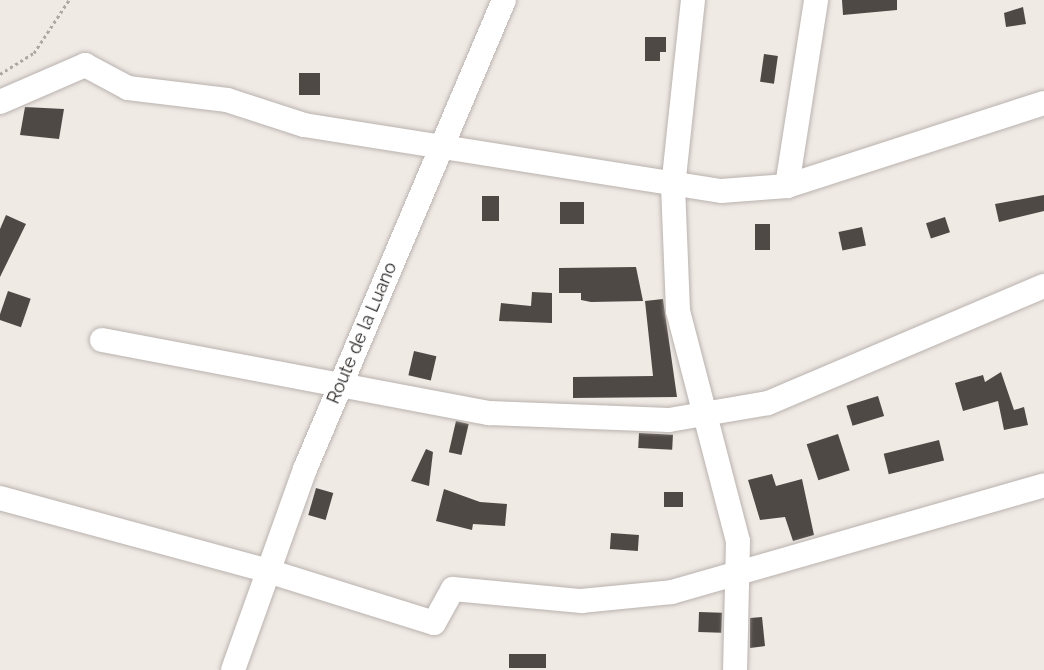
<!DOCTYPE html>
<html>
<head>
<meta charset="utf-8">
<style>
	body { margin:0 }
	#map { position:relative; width:1044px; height:670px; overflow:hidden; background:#f0eae5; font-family:Raleway,sans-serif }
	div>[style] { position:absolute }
	.building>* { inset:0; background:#4f4945; transform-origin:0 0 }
	.path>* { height:3px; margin-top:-1.5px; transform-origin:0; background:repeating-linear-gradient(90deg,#aca8a4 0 3px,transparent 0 6px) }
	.roads { filter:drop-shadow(0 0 2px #b9b2ae) drop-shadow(0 0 2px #b9b2ae) }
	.minor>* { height:24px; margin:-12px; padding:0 12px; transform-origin:12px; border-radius:12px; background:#fff }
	span { translate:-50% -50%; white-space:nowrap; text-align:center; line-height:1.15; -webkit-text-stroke:6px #fff; paint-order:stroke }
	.street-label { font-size:18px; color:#2c2a28 }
</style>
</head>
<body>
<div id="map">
	<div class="building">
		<div style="clip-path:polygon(842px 0,897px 0,897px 10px,843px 15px)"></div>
		<div style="clip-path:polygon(1023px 7px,1026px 24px,1006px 27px,1004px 13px)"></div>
		<div style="clip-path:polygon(645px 37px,666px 37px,666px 52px,660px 52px,660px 61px,645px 61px)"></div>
		<div style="left:764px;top:54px;width:14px;height:28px;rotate:8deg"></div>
		<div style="left:299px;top:73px;width:21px;height:22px"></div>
		<div style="clip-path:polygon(25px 107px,64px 109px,59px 139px,20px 135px)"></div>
		<div style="clip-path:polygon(1044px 195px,1044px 211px,999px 222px,995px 204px)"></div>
		<div style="left:482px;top:196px;width:17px;height:25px"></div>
		<div style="left:560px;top:202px;width:24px;height:22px"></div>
		<div style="clip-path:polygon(6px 215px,26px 224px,0 277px,0 229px)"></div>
		<div style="left:945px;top:217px;width:16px;height:20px;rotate:72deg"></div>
		<div style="left:755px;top:224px;width:15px;height:26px"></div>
		<div style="left:862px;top:227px;width:19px;height:24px;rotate:78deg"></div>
		<div style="clip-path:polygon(636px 267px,643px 301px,591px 302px,581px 300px,581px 293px,559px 293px,559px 268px)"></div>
		<div style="left:8px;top:291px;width:24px;height:30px;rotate:19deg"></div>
		<div style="clip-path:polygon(532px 292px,552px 293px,552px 323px,499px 321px,501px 303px,531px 306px)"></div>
		<div style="clip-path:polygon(663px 299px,677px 397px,573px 398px,573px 377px,653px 376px,645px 301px)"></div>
		<div style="left:414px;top:351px;width:23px;height:25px;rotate:13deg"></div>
		<div style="clip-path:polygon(1001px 372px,1014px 410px,1024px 407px,1028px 425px,1004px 430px,998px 401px,963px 411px,955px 383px,983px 375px,985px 382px)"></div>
		<div style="left:878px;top:396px;width:21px;height:33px;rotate:73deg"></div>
		<div style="left:456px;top:421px;width:13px;height:32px;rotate:13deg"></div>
		<div style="left:639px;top:433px;width:34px;height:15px;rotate:3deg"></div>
		<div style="left:838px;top:434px;width:38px;height:33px;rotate:72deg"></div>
		<div style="left:939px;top:440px;width:21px;height:57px;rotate:76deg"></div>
		<div style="clip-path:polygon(426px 449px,433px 452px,429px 486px,411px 481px)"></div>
		<div style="clip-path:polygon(772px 474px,776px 486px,802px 479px,814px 535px,793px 541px,785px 517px,760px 520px,748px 480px)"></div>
		<div style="left:316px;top:488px;width:18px;height:28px;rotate:16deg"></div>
		<div style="clip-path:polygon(444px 489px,480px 502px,507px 504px,505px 526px,473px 524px,472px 530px,436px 521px)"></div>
		<div style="left:664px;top:492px;width:19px;height:15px"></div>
		<div style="left:611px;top:533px;width:28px;height:16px;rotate:4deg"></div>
		<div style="left:699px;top:612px;width:23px;height:20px;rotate:2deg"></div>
		<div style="clip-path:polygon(762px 617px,765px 646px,750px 648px,750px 618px)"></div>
		<div style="left:509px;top:654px;width:37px;height:14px"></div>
	</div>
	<div class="path">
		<div style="left:0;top:74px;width:40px;rotate:-32deg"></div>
		<div style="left:34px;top:53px;width:64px;rotate:-56.6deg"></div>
	</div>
	<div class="roads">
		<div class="minor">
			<div style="left:693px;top:0;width:187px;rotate:96.1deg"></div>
			<div style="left:673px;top:186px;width:125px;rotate:87.7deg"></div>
			<div style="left:678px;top:311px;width:238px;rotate:75.4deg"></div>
			<div style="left:738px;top:541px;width:129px;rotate:91.3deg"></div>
			<div style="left:0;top:102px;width:93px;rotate:-23.5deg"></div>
			<div style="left:85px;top:65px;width:49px;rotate:28.1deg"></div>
			<div style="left:128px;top:88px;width:100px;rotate:6.9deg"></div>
			<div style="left:227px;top:100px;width:81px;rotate:18deg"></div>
			<div style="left:304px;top:125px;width:422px;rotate:9deg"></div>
			<div style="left:721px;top:191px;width:66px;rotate:-4.3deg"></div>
			<div style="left:787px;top:186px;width:270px;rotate:-17.9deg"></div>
			<div style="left:787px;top:186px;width:188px;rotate:-81.1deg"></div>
			<div style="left:102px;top:340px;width:394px;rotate:10.7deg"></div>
			<div style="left:489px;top:413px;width:180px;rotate:2.2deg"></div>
			<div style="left:669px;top:420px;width:100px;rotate:-9.7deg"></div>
			<div style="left:768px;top:403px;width:300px;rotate:-23deg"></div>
			<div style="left:0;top:498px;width:278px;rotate:15.2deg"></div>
			<div style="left:268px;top:571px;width:174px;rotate:17.4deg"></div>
			<div style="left:434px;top:623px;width:39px;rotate:-61deg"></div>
			<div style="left:453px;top:589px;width:129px;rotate:5.4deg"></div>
			<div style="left:581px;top:601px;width:91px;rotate:-5.6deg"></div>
			<div style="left:672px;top:592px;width:387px;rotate:-16deg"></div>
			<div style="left:233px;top:670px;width:214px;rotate:-70.3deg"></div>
			<div style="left:305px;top:469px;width:509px;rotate:-67.01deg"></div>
		</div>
	</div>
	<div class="street-label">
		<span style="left:362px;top:333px;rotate:-67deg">Route de la Luano</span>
	</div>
</div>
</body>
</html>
